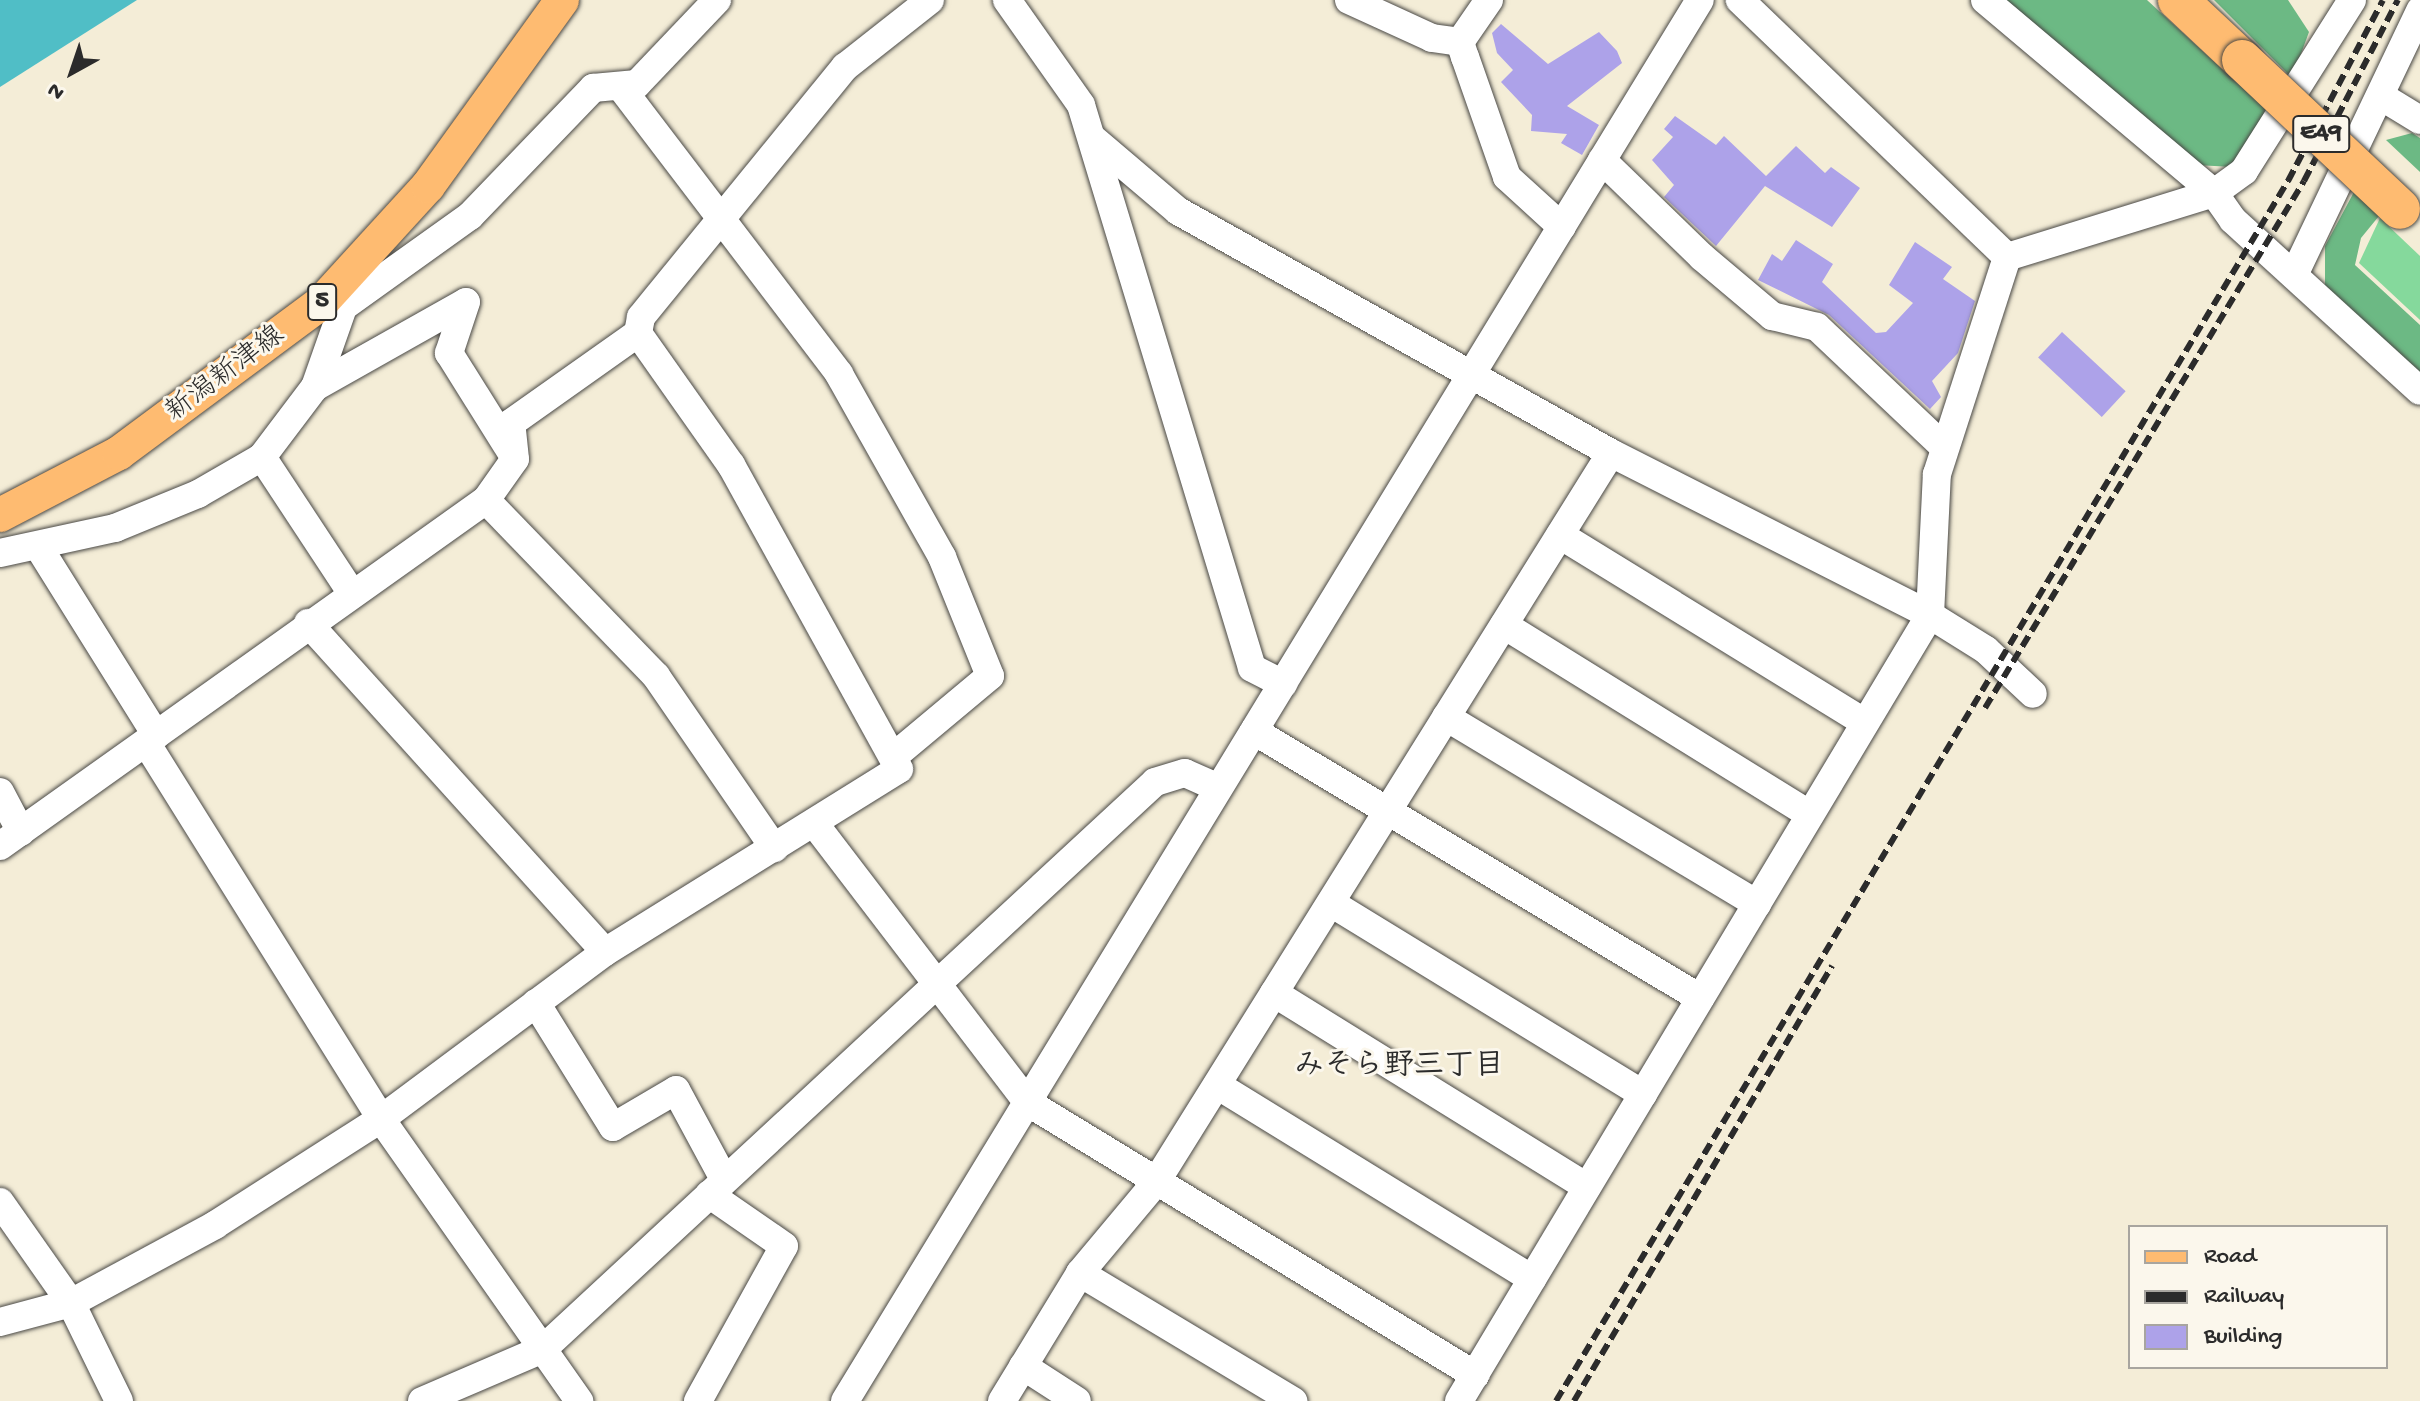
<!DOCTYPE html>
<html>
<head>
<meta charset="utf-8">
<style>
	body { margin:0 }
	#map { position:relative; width:2420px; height:1401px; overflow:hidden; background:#f4edd7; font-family:"Gochi Hand","Klee One",sans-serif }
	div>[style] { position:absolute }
	.green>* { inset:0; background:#85d99c }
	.forest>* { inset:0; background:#6cb984 }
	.water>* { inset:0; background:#50bec6 }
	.building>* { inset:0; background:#ada2e9; transform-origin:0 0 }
	.roads { filter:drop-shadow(0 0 2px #494845) drop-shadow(0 0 2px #494845) }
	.minor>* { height:28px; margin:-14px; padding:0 14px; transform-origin:14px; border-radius:14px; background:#fff }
	.major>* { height:34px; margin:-17px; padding:0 17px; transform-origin:17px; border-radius:17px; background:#febb71 }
	.highway>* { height:40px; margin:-20px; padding:0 20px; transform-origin:20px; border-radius:20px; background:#febb71 }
	.rail>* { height:6px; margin-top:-3px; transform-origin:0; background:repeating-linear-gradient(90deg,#2b2b2b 0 12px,transparent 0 18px) }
	.bridges { filter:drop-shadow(0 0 2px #494845) drop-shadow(0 0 2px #494845) }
	.highway-bridge>* { height:40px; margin:-20px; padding:0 20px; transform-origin:20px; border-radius:20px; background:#febb71 }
	span { translate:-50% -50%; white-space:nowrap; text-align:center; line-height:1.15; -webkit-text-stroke:6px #fbf7ec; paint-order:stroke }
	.shield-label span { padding:2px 6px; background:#fbf7ec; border:2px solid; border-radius:6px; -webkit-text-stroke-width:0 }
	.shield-label { font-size:26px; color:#2b2b2b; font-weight:700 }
	.street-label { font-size:28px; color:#2b2b2b }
	.neighbourhood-label { font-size:30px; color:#2b2b2b; font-weight:700 }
	.legend { position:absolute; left:2128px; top:1225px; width:260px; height:144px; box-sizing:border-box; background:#fbf7ec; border:2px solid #a8a59f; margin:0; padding:10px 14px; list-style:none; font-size:24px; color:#2b2b2b }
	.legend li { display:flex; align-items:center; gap:16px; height:40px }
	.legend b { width:40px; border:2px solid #a8a59f }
	.north { position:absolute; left:32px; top:32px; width:80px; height:80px; -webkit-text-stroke:6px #fbf7ec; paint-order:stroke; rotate:220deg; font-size:22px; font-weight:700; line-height:32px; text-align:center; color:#2b2b2b }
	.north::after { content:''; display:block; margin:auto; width:28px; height:36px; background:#2b2b2b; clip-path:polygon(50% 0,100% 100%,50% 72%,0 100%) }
</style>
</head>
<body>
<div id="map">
	<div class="green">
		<div style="clip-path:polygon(2380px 218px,2420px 256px,2420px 320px,2359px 263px)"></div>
	</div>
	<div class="forest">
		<div style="clip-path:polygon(1993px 0,2147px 0,2271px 114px,2233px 167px,2196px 165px)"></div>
		<div style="clip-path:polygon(2214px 0,2288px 0,2309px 32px,2292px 78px)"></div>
		<div style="clip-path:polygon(2412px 133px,2420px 138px,2420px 172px,2386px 140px)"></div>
		<div style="clip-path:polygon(2354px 192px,2379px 216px,2361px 238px,2355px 265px,2420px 325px,2420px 374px,2325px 287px,2325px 246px)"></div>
	</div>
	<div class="water">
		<div style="clip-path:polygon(0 0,137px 0,0 87px)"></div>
	</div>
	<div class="building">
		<div style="clip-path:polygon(1501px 24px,1548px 64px,1599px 32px,1617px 51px,1622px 63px,1567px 106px,1599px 125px,1582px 155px,1561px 143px,1567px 134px,1531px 131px,1532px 115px,1501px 82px,1513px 70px,1497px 53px,1492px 33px)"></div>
		<div style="clip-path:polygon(1675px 116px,1716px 145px,1724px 136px,1766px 176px,1796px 146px,1825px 173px,1831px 167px,1860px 188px,1832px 227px,1765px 186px,1716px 246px,1664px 197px,1674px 185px,1652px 160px,1673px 137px,1664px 129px)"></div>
		<div style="clip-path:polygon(1796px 240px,1833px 264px,1822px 282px,1876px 333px,1886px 332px,1913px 303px,1889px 285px,1915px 242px,1952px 267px,1943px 279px,1975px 301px,1958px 353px,1932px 381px,1941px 397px,1930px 409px,1829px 315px,1758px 280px,1772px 254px,1782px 261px)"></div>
		<div style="left:2062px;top:332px;width:87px;height:35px;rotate:43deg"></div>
	</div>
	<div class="roads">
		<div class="minor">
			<div style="left:1007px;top:0;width:128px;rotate:54.8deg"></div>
			<div style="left:1081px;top:105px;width:588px;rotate:73.1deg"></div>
			<div style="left:1252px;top:668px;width:35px;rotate:27deg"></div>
			<div style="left:1349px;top:0;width:91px;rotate:24.6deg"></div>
			<div style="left:1432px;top:38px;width:28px;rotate:8deg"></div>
			<div style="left:1489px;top:0;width:51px;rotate:124.6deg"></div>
			<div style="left:1460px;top:42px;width:16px;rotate:72deg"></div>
			<div style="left:1465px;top:57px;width:127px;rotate:70.7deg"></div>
			<div style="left:1507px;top:177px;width:74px;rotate:42.3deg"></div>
			<div style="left:1985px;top:0;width:299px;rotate:40.1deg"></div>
			<div style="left:2214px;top:193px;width:33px;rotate:55deg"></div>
			<div style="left:2233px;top:220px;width:253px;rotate:42.4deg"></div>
			<div style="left:623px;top:90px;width:357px;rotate:52.7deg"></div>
			<div style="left:839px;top:374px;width:210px;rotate:60.6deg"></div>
			<div style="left:942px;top:557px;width:128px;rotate:68deg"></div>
			<div style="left:990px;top:676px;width:126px;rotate:140.1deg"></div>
			<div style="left:2384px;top:98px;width:42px;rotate:31.4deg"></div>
			<div style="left:1092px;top:138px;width:113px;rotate:40.3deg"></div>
			<div style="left:1178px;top:211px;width:496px;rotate:29.2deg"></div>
			<div style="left:1611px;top:453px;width:358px;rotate:26.9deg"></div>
			<div style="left:1930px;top:615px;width:66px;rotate:32deg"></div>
			<div style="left:1986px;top:650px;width:64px;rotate:43.1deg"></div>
			<div style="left:1602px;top:160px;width:139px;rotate:44.1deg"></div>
			<div style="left:1702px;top:257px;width:92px;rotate:40.1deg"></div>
			<div style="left:1772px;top:316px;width:46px;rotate:13.7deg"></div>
			<div style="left:1817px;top:327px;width:175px;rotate:43.4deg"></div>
			<div style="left:2007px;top:257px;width:217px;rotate:-17.2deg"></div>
			<div style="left:2214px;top:193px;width:37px;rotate:-36deg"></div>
			<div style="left:2244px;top:171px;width:202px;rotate:-57.7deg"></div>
			<div style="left:2294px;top:275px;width:293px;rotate:-64.5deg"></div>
			<div style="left:340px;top:309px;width:160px;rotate:-35.6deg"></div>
			<div style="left:470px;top:216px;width:178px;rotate:-46.1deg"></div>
			<div style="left:593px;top:88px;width:44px;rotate:-5.2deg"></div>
			<div style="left:637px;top:84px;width:116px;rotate:-46.4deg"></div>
			<div style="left:315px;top:387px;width:173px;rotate:-29.4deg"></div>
			<div style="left:466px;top:302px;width:54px;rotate:108.4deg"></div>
			<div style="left:449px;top:353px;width:117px;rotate:57.9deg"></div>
			<div style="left:262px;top:457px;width:162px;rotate:56.6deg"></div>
			<div style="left:486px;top:500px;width:245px;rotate:46deg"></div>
			<div style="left:656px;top:676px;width:209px;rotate:55.5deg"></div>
			<div style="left:1560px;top:535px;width:358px;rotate:31.6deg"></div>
			<div style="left:38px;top:546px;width:223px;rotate:58deg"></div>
			<div style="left:0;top:553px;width:118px;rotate:-12.3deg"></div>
			<div style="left:115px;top:528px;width:90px;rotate:-22.3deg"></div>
			<div style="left:198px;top:494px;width:74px;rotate:-30deg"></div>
			<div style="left:262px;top:457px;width:88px;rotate:-52.9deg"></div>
			<div style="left:315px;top:387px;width:114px;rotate:-70.6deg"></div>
			<div style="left:308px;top:623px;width:443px;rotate:47.9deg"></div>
			<div style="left:1504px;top:625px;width:360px;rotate:31.8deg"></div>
			<div style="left:1446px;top:717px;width:363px;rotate:31deg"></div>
			<div style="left:1254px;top:731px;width:520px;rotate:30.91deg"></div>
			<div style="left:147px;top:744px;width:442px;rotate:58deg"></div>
			<div style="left:381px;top:1119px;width:345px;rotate:54.9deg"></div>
			<div style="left:0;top:792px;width:45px;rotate:62.3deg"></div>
			<div style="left:814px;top:823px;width:351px;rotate:52.6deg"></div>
			<div style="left:1027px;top:1102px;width:525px;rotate:31.36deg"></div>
			<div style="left:0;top:846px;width:597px;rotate:-35.45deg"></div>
			<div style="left:486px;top:500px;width:50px;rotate:-54.7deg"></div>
			<div style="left:515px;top:459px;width:36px;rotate:-96deg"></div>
			<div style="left:511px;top:423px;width:156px;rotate:-35.3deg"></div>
			<div style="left:638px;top:333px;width:16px;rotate:-79deg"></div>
			<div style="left:641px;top:317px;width:323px;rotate:-50.8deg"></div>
			<div style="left:845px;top:67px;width:108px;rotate:-38.2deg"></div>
			<div style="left:1331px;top:903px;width:366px;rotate:31.5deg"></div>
			<div style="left:1274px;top:993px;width:368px;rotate:31.8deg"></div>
			<div style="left:536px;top:1003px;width:146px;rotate:58.2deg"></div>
			<div style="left:613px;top:1127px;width:73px;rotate:-30.4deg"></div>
			<div style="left:676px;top:1090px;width:101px;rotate:61.7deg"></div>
			<div style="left:1217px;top:1085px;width:370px;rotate:31.6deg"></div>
			<div style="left:0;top:1202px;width:123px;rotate:54.9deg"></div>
			<div style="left:71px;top:1303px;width:109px;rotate:63.9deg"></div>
			<div style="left:1080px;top:1273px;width:249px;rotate:31deg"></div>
			<div style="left:0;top:1322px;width:73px;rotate:-15deg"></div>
			<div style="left:71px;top:1303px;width:164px;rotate:-28.4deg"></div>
			<div style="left:215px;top:1225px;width:197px;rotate:-32.6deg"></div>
			<div style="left:381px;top:1119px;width:279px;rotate:-36.7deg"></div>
			<div style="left:605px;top:952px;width:346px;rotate:-31.9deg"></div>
			<div style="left:899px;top:769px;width:347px;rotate:-118.9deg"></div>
			<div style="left:731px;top:465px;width:161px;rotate:-125.2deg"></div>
			<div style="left:1023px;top:1366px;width:64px;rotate:32.9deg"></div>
			<div style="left:422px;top:1401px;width:132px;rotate:-23.3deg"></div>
			<div style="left:543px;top:1349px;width:834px;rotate:-42.81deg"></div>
			<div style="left:1155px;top:782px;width:31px;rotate:-17deg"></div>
			<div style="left:1185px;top:773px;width:36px;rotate:24deg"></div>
			<div style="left:698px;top:1401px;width:177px;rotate:-61deg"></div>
			<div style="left:784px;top:1246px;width:91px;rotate:-145.3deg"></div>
			<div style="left:845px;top:1401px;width:1641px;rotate:-58.61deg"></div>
			<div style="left:1002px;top:1401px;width:150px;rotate:-58.6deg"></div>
			<div style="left:1080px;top:1273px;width:119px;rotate:-50.1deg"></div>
			<div style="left:1156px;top:1182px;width:859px;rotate:-58.03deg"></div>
			<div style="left:1459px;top:1401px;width:916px;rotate:-59.07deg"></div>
			<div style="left:1930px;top:615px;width:141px;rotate:-87.2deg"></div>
			<div style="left:1937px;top:474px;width:228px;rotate:-72.1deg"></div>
			<div style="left:2007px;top:257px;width:371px;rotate:-136.1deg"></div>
		</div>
		<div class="major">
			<div style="left:0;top:515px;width:134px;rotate:-27.5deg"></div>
			<div style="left:119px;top:453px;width:253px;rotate:-36.6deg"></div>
			<div style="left:322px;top:302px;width:157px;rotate:-47.6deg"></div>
			<div style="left:428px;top:186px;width:229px;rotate:-54.2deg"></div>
		</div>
		<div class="highway">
			<div style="left:2178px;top:0;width:88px;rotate:43.2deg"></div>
		</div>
	</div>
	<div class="rail">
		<div style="left:1985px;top:708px;width:616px;rotate:-58.81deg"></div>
		<div style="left:2304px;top:181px;width:204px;rotate:-62.6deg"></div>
		<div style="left:1556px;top:1401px;width:1423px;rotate:-59.04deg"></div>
		<div style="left:2288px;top:181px;width:204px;rotate:-62.3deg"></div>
		<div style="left:1574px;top:1401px;width:506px;rotate:-59.33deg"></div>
	</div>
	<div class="bridges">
		<div class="highway-bridge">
			<div style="left:2242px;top:60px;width:217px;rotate:43.3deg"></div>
		</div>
	</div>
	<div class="shield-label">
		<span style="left:2321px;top:134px">E49</span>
		<span style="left:322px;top:302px">5</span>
	</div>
	<div class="street-label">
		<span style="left:226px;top:375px;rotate:-37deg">新潟新津線</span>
	</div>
	<div class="neighbourhood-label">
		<span style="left:1399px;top:1068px">みそら野三丁目</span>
	</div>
	<ul class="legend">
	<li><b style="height:10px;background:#febb71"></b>Road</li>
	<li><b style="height:10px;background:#2b2b2b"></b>Railway</li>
	<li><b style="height:22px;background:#ada2e9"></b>Building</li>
	</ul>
	<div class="north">N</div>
</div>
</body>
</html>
